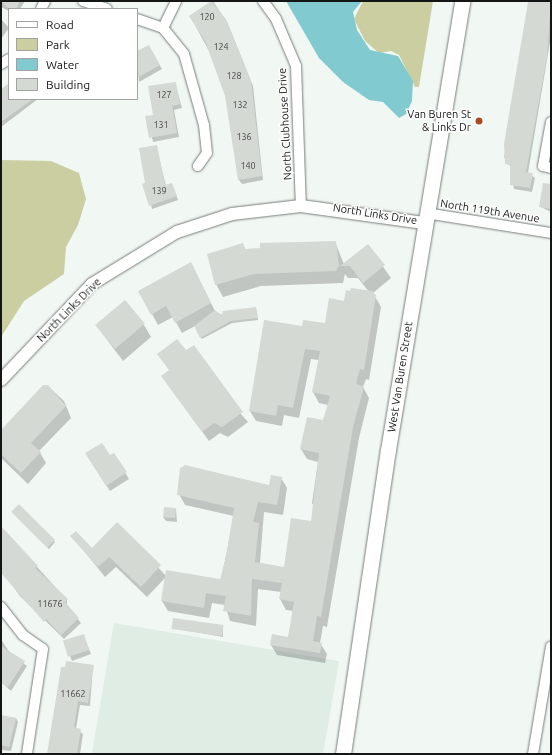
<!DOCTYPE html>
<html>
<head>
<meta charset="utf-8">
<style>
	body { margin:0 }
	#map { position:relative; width:552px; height:755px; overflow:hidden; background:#f1f7f3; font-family:Ubuntu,sans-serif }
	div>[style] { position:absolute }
	.built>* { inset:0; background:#e0ede5 }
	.green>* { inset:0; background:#cbcea1 }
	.water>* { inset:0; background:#80cad0 }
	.shadow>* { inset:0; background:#0003 }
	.building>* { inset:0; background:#d5d9d3; transform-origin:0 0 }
	.roads { filter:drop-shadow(0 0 1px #787d79) drop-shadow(0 0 1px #787d79) }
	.minor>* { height:10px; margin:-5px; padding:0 5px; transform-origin:5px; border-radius:5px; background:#fff }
	.tertiary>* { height:12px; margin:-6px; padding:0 6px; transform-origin:6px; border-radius:6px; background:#fff }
	.primary>* { height:15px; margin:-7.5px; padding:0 7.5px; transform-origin:7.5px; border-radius:7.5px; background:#fff }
	.dots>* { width:11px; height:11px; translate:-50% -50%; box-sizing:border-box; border:2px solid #fff; border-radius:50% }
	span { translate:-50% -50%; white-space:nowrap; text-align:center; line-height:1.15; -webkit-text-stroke:3px #fff; paint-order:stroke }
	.number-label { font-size:9px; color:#444744 }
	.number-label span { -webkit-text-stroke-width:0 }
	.poi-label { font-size:11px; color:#141615 }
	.right { translate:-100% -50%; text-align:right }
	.street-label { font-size:11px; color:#141615 }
	.frame { position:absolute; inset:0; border:2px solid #141615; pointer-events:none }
	.legend { position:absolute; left:8px; top:8px; width:130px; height:92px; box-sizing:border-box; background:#fff; border:1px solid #a1a2a1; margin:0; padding:5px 7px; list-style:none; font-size:12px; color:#141615 }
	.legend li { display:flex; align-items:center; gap:8px; height:20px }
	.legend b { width:20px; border:1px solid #a1a2a1 }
</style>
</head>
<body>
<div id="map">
	<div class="built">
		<div style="clip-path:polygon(114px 623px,339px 661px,323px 754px,92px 754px)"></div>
	</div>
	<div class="green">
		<div style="clip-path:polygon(363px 1px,433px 1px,419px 87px,415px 87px,399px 55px,391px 51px,379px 53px,365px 41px,354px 19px)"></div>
		<div style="clip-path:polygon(1px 160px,51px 161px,79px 173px,86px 199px,78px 225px,66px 247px,64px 274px,24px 301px,1px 337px)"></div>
	</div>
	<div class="water">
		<div style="clip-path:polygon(286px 1px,362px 1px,353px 12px,357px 30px,370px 50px,398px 56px,413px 81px,412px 101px,406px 114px,399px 118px,383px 102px,369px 100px,343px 82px,319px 58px)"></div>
	</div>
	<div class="shadow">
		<div style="clip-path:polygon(1px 1px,25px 1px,20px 9px,9px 11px,1px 7px)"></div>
		<div style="clip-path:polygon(213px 1px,228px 24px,253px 86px,263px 180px,242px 184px,239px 180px,226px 96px,215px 62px,190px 16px)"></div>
		<div style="clip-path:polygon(531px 1px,551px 1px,551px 36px,528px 173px,535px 178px,532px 192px,514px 189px,511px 168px,504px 157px)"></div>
		<div style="clip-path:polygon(1px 19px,9px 28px,1px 39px)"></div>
		<div style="clip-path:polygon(148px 46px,162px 69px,139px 82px,137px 53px)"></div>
		<div style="clip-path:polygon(175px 83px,182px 108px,174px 110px,179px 137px,153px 142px,147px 117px,154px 116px)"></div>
		<div style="clip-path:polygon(9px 84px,9px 99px,38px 99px,1px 127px,1px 90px)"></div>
		<div style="clip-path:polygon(156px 146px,166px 186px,172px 184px,178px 200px,152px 209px,146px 184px)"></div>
		<div style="clip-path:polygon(551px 185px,551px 212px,541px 207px)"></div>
		<div style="clip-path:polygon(335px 242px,344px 264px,368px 245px,391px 278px,373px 293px,381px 307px,369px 380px,366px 379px,363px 387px,369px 398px,359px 438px,327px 627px,323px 626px,320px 643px,327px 654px,325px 663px,277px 655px,271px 645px,289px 638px,293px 611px,286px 610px,280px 599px,281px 592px,258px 589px,256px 626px,230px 621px,225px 605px,212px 603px,209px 618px,168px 611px,162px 601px,166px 577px,147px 597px,116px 567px,105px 577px,72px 536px,92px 550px,117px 523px,166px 576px,221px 580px,234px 516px,185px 505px,179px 494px,270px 486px,281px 478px,287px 488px,283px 515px,264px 512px,260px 563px,285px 568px,312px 523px,315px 508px,312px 503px,318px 462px,307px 459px,301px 449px,324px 421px,328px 405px,319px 403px,313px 392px,319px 360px,311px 359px,299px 418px,284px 415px,282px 426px,256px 421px,250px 411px,303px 327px,326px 324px,345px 302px,369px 292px,358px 278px,348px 278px,345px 274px,343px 283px,261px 286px,223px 297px,216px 284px,243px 245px,246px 250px)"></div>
		<div style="clip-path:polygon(191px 263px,215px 311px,225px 317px,256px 308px,258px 320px,232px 323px,202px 339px,195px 326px,182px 333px,173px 317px,158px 325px,152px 314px)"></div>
		<div style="clip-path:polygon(96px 325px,144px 325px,151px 337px,123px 361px)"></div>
		<div style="clip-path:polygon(186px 352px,248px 422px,228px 437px,220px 433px,209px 441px,162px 376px,170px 371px,159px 354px)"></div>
		<div style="clip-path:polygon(48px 386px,64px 401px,71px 418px,39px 451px,46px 463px,28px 484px,1px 458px,1px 431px)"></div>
		<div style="clip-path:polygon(114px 454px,129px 479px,110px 491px,90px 460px)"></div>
		<div style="clip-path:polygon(176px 509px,177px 522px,166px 521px,163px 517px)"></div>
		<div style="clip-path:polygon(14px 514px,54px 541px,55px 542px,49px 549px)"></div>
		<div style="clip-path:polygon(1px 527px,67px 600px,67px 606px,81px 623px,64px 639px,20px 596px,1px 570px)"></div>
		<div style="clip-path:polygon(223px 626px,223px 637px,172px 628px)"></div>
		<div style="clip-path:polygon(1px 639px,10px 653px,27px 666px,11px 691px,1px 682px)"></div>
		<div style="clip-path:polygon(85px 639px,91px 654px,72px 661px,64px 641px)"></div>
		<div style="clip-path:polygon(93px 666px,90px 706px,80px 705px,76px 729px,83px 734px,80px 754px,48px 754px)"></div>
		<div style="clip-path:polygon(1px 716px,16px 718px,18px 722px,11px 751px,1px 750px)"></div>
	</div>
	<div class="building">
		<div style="clip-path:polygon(1px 1px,20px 1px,16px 9px,9px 9px)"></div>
		<div style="clip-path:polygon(211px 1px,226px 19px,251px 81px,262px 176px,238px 180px,225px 96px,205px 41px,189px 16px)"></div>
		<div style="clip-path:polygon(551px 1px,547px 57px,526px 172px,533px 173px,530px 188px,510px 185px,510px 165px,505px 164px,504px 144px,528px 2px)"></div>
		<div style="clip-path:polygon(149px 45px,160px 65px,137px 78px,137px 51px)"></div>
		<div style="clip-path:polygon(176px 82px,180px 104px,172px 106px,177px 133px,149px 138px,145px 116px,153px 115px,148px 86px)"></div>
		<div style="clip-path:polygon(9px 83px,9px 99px,33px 99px,1px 122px,1px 89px)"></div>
		<div style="clip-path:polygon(157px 145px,165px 185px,172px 183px,177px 196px,149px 206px,142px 184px,145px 183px,139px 148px)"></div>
		<div style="clip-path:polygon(543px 183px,551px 184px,551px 209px,539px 207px)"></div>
		<div style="clip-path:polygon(336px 241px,339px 266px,336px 271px,254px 274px,215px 285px,207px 254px,243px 243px,245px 249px,260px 248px,260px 243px)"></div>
		<div style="clip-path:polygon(368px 244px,385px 265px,363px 283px,350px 266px,340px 266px)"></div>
		<div style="clip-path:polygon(191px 262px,211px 303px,175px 323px,166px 306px,151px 315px,138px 291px)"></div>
		<div style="clip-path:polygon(351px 288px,372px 291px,376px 295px,364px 370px,360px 369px,356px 384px,364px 387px,353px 427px,321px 617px,317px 616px,313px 641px,322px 643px,320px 653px,270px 645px,272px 634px,288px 637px,294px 602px,279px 599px,282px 583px,252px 579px,251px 616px,223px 611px,226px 596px,206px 593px,204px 608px,161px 601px,166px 570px,220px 579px,226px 557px,234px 508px,177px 495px,180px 468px,185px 465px,269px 485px,271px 475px,282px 477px,277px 505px,258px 502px,253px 522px,259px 523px,255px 562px,284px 567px,291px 518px,311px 521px,319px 453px,300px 449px,307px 417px,323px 420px,330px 396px,312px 392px,320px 351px,305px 349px,293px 408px,278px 405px,276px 416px,249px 411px,264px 320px,302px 326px,303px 320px,325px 323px,329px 298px,344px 301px,346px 290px,350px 291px)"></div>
		<div style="left:125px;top:300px;width:31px;height:39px;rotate:50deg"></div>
		<div style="clip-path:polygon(256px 307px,258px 318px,231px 321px,200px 338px,194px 326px,215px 310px,221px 316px,223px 311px)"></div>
		<div style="clip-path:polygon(177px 339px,186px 350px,194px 345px,243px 412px,222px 427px,214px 423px,202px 432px,161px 376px,169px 370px,157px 354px)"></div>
		<div style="clip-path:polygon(43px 385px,48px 385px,66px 406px,31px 443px,41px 452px,21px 473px,1px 454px,1px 430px)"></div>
		<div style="clip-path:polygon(102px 443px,110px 455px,114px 453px,127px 472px,106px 486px,85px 453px)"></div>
		<div style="left:19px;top:504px;width:51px;height:11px;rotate:45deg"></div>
		<div style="left:164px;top:507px;width:12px;height:10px;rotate:5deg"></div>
		<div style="clip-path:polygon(117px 522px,161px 565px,141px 587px,109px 557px,98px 567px,70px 536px,76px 531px,92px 548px)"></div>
		<div style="clip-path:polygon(1px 526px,38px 566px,35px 568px,68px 599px,65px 602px,79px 618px,61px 635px,46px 619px,44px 622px,1px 573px)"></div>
		<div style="left:173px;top:618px;width:51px;height:11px;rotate:8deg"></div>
		<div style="left:84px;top:634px;width:17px;height:22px;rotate:73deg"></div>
		<div style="clip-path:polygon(1px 646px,25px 661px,8px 687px,1px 683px)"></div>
		<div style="clip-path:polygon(66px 661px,94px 665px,88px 703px,78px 701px,74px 727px,81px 729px,77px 754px,47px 754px,61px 667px,65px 667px)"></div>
		<div style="clip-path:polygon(1px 715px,16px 718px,9px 747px,1px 745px)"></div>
	</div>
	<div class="roads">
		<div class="minor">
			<div style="left:83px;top:1px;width:25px;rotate:18deg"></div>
			<div style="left:263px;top:1px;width:22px;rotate:54deg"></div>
			<div style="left:276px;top:19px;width:51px;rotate:66.9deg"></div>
			<div style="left:296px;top:66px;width:140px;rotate:88deg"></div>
			<div style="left:41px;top:9px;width:9px;rotate:-63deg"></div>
			<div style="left:137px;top:19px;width:28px;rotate:19deg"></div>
			<div style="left:163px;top:28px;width:33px;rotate:51deg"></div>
			<div style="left:184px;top:54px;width:74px;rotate:74.3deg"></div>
			<div style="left:204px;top:125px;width:28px;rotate:84deg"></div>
			<div style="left:207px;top:153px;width:16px;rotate:125deg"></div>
			<div style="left:163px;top:28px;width:30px;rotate:-64deg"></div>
			<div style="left:1px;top:64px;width:9px;rotate:-32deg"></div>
			<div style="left:551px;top:122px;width:45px;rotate:100.3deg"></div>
			<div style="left:543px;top:166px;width:8px;rotate:14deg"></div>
			<div style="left:426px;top:213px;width:127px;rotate:9.1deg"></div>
			<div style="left:1px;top:607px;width:36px;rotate:52deg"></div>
			<div style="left:23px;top:635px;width:24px;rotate:35deg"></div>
			<div style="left:43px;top:649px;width:106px;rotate:98.7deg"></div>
			<div style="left:533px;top:754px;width:109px;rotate:-80.5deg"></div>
		</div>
		<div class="tertiary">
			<div style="left:1px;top:380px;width:132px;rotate:-46.5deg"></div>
			<div style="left:92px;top:284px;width:100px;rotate:-31.5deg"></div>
			<div style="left:177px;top:232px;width:58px;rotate:-18.1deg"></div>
			<div style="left:232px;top:214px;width:69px;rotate:-6.6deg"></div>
			<div style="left:301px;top:206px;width:124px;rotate:7.9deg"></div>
		</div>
		<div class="primary">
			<div style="left:343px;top:754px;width:307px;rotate:-81.6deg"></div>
			<div style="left:388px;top:450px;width:455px;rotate:-80.6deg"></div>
		</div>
	</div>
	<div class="dots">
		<div style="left:479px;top:121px;background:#af491f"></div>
	</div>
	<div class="number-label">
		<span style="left:207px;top:17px">120</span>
		<span style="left:221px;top:47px">124</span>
		<span style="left:234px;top:76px">128</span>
		<span style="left:164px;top:95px">127</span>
		<span style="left:240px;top:105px">132</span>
		<span style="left:161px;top:125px">131</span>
		<span style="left:244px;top:137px">136</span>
		<span style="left:248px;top:166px">140</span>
		<span style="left:159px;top:191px">139</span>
		<span style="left:50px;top:604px">11676</span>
		<span style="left:73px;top:694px">11662</span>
	</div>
	<div class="poi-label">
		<span class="right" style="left:471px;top:121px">Van Buren St<br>&amp; Links Dr</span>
	</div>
	<div class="street-label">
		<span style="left:285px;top:124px;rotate:-93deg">North Clubhouse Drive</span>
		<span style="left:490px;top:211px;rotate:9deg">North 119th Avenue</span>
		<span style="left:375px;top:214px;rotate:9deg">North Links Drive</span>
		<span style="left:69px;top:310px;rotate:-45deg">North Links Drive</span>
		<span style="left:400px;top:377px;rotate:-81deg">West Van Buren Street</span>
	</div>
	<div class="frame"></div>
	<ul class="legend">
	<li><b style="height:5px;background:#fff"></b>Road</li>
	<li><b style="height:11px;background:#cbcea1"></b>Park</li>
	<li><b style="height:11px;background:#80cad0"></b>Water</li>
	<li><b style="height:11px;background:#d5d9d3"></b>Building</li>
	</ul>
</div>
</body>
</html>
